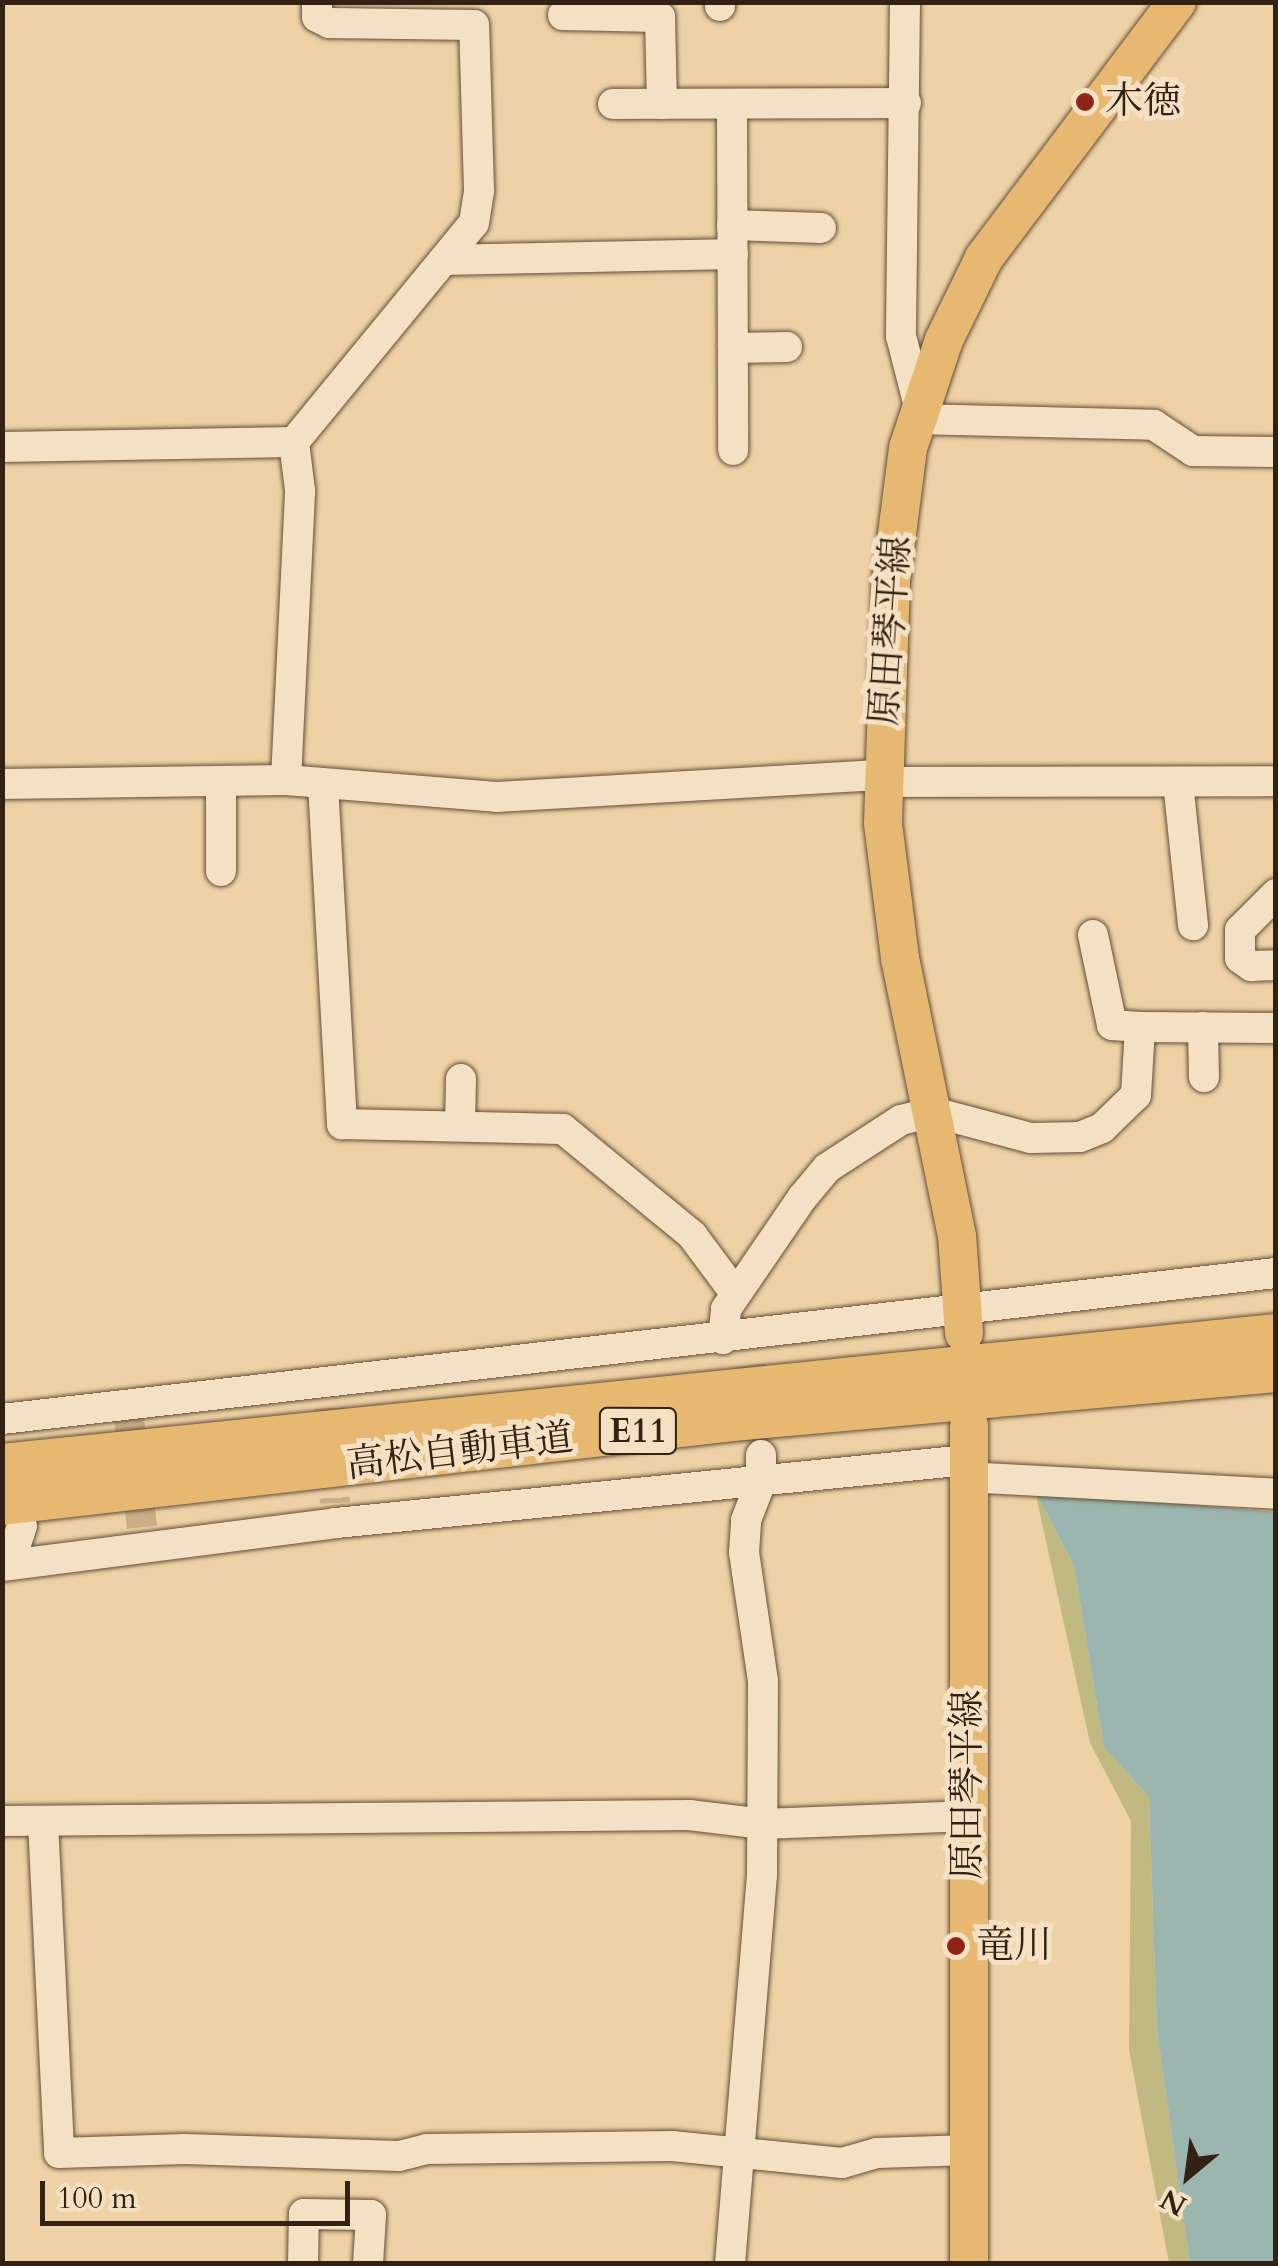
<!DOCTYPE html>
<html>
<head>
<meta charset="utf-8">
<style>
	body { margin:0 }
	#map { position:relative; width:1278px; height:2266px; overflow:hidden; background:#eed1a5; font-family:Cardo,"Noto Serif JP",serif }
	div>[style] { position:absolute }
	.green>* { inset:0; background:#c0b981 }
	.water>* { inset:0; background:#9bb6ae }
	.minor-tunnel>* { height:30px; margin-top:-15px; transform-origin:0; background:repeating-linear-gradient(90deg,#c9ae88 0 30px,transparent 0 45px) }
	.roads { filter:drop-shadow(0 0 2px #624e38) drop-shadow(0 0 2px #624e38) }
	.minor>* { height:30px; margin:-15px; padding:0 15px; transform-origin:15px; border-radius:15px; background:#f4e1c4 }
	.major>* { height:38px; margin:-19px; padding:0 19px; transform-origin:19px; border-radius:19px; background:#e7b872 }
	.highway>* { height:42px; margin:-21px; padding:0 21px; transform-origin:21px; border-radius:21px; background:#e7b872 }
	.dots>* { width:28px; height:28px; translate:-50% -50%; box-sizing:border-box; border:5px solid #f4e1c4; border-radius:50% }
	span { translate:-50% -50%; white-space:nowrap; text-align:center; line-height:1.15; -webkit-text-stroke:10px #f4e1c4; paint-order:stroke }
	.shield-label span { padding:2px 8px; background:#f4e1c4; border:2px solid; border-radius:8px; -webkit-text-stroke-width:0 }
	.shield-label { font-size:35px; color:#332213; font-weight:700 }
	.poi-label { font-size:38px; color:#332213 }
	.left { translate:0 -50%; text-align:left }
	.street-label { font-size:38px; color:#332213 }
	.frame { position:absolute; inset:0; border:5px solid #332213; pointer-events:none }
	.north { position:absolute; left:1138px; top:2126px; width:100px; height:100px; -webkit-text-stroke:8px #f4e1c4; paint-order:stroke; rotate:209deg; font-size:28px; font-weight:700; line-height:40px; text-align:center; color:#332213 }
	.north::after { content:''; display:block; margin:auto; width:35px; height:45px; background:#332213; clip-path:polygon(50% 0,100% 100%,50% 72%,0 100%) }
	.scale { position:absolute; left:40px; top:2181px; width:310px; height:45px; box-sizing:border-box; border:5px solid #332213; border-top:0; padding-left:12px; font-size:30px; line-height:35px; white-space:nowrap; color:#332213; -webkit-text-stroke:8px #f4e1c4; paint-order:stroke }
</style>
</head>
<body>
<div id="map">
	<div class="green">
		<div style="clip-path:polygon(1035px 1491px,1074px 1566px,1104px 1747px,1149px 1797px,1157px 2031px,1190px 2263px,1169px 2263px,1129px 2050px,1131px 1821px,1090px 1743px)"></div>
	</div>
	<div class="water">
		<div style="clip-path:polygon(1035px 1491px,1275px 1512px,1275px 2263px,1190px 2263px,1157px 2031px,1149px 1797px,1104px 1747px,1074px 1566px)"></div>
	</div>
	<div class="minor-tunnel">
		<div style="left:751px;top:1365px;width:91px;rotate:83.7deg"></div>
		<div style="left:330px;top:1408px;width:95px;rotate:87deg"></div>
		<div style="left:129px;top:1418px;width:110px;rotate:83.2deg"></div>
	</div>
	<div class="roads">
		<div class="minor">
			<div style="left:720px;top:2px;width:4px;rotate:90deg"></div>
			<div style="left:905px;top:2px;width:334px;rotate:90.7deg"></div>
			<div style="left:901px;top:336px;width:72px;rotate:75.6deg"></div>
			<div style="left:563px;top:15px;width:97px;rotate:1.2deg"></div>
			<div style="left:660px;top:17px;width:87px;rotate:88.7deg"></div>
			<div style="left:613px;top:104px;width:293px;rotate:-0.2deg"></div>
			<div style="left:732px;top:104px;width:346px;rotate:89.8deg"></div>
			<div style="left:732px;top:225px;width:89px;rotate:1.9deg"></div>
			<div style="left:444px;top:260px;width:289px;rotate:-1.2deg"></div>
			<div style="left:733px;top:348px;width:54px;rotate:-1.1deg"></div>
			<div style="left:915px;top:419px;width:239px;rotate:1.4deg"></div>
			<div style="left:1154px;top:425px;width:47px;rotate:33.7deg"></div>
			<div style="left:1193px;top:451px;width:83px;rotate:0.7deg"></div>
			<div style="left:2px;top:447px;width:292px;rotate:-1deg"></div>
			<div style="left:286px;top:780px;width:290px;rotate:-87.2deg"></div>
			<div style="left:300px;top:490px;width:48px;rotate:-97.1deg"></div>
			<div style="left:294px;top:442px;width:283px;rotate:-50.6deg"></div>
			<div style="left:474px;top:223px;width:33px;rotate:-81deg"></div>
			<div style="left:479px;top:190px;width:165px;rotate:-91.7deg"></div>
			<div style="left:474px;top:25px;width:145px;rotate:-179.2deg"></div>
			<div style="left:329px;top:23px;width:13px;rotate:-153deg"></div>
			<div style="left:317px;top:17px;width:15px;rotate:-90deg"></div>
			<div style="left:882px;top:782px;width:394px;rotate:-0.1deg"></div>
			<div style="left:1178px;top:782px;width:144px;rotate:84deg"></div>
			<div style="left:2px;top:784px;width:284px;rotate:-0.8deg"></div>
			<div style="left:286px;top:780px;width:211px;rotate:4.6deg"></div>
			<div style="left:496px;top:797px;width:388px;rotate:-3.3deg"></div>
			<div style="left:323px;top:784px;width:341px;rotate:86.8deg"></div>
			<div style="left:342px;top:1124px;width:221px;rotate:1.3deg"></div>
			<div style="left:563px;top:1129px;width:167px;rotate:39.4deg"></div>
			<div style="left:692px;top:1235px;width:72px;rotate:53.4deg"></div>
			<div style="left:221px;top:871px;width:90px;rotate:-90deg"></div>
			<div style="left:1276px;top:894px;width:51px;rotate:135deg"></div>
			<div style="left:1240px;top:930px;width:28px;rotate:90deg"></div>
			<div style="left:1240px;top:958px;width:14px;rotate:36deg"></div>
			<div style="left:1251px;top:966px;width:25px;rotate:-2deg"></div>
			<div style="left:1093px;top:935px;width:92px;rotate:78.1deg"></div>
			<div style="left:1112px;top:1025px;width:28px;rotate:4deg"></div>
			<div style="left:1203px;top:1027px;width:50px;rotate:88.9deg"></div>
			<div style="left:460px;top:1126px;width:47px;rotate:-88.8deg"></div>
			<div style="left:723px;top:1339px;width:30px;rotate:-84deg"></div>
			<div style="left:726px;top:1309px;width:135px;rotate:-55.6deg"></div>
			<div style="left:802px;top:1198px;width:39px;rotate:-50deg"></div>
			<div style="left:827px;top:1168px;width:88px;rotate:-33deg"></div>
			<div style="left:901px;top:1120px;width:33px;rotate:-14deg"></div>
			<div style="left:933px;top:1112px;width:101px;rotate:14.9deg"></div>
			<div style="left:1031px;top:1138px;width:49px;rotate:-1.2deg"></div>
			<div style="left:1080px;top:1137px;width:24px;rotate:-22deg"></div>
			<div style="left:1102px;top:1128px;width:47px;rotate:-44.1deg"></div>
			<div style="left:1136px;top:1095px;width:68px;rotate:-86.6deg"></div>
			<div style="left:1140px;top:1027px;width:136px;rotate:0.4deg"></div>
			<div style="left:2px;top:1419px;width:1282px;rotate:-6.54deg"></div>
			<div style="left:967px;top:1477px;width:309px;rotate:3.1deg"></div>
			<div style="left:9px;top:1565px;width:41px;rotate:-71.6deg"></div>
			<div style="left:2px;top:1566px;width:337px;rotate:-7.3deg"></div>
			<div style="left:336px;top:1523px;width:634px;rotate:-5.7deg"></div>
			<div style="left:2px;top:1821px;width:687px;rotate:-0.5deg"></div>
			<div style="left:689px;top:1815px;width:75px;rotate:6.9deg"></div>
			<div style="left:763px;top:1824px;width:207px;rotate:-2.2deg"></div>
			<div style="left:43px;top:1822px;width:331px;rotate:87.2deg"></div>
			<div style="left:59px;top:2153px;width:126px;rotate:-1.8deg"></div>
			<div style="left:185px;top:2149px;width:214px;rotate:1.9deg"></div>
			<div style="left:399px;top:2156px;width:29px;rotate:-14deg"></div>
			<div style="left:427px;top:2149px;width:245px;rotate:-0.7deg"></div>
			<div style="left:672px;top:2146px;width:171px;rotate:5.7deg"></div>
			<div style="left:842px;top:2163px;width:36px;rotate:-16deg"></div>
			<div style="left:877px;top:2153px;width:92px;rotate:-1.9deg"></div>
			<div style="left:303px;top:2264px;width:50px;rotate:-88.9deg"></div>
			<div style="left:304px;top:2214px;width:67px;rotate:0.9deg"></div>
			<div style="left:371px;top:2215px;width:49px;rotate:93.5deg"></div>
			<div style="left:730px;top:2264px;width:389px;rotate:-85.3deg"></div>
			<div style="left:762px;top:1876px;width:195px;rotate:-89.7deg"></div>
			<div style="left:763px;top:1681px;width:130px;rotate:-98.4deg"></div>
			<div style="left:744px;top:1552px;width:32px;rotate:-86deg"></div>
			<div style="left:746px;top:1520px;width:41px;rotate:-68.5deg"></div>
			<div style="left:761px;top:1482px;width:27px;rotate:-90deg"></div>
		</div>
		<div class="major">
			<div style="left:964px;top:1333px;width:97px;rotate:-94.1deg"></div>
			<div style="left:957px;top:1236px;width:284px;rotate:-101.6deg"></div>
			<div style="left:900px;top:958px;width:136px;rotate:-97.2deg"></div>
			<div style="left:883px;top:823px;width:242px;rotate:-88.1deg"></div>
			<div style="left:891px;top:581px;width:134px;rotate:-82.7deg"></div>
			<div style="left:908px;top:448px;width:114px;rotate:-71.6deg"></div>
			<div style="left:944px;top:340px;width:91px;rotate:-64deg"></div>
			<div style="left:984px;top:258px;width:321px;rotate:-53deg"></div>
			<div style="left:969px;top:1426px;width:838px;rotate:90deg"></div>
		</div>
		<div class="highway">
			<div style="left:2px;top:1465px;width:1281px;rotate:-5.83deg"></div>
			<div style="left:2px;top:1504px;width:735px;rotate:-6.56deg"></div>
			<div style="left:732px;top:1420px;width:546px;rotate:-5.15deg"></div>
		</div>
	</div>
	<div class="dots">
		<div style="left:1085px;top:102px;background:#8f2418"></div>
		<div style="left:956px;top:1946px;background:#8f2418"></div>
	</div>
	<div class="shield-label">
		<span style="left:638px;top:1431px">E11</span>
	</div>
	<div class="poi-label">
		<span class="left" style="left:1105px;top:102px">木徳</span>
		<span class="left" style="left:976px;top:1946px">竜川</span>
	</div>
	<div class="street-label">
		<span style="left:891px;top:631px;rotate:-86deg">原田琴平線</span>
		<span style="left:460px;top:1452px;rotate:-7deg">高松自動車道</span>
		<span style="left:968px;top:1785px;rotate:-90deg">原田琴平線</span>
	</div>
	<div class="frame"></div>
	<div class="north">N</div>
	<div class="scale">100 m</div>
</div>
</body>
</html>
